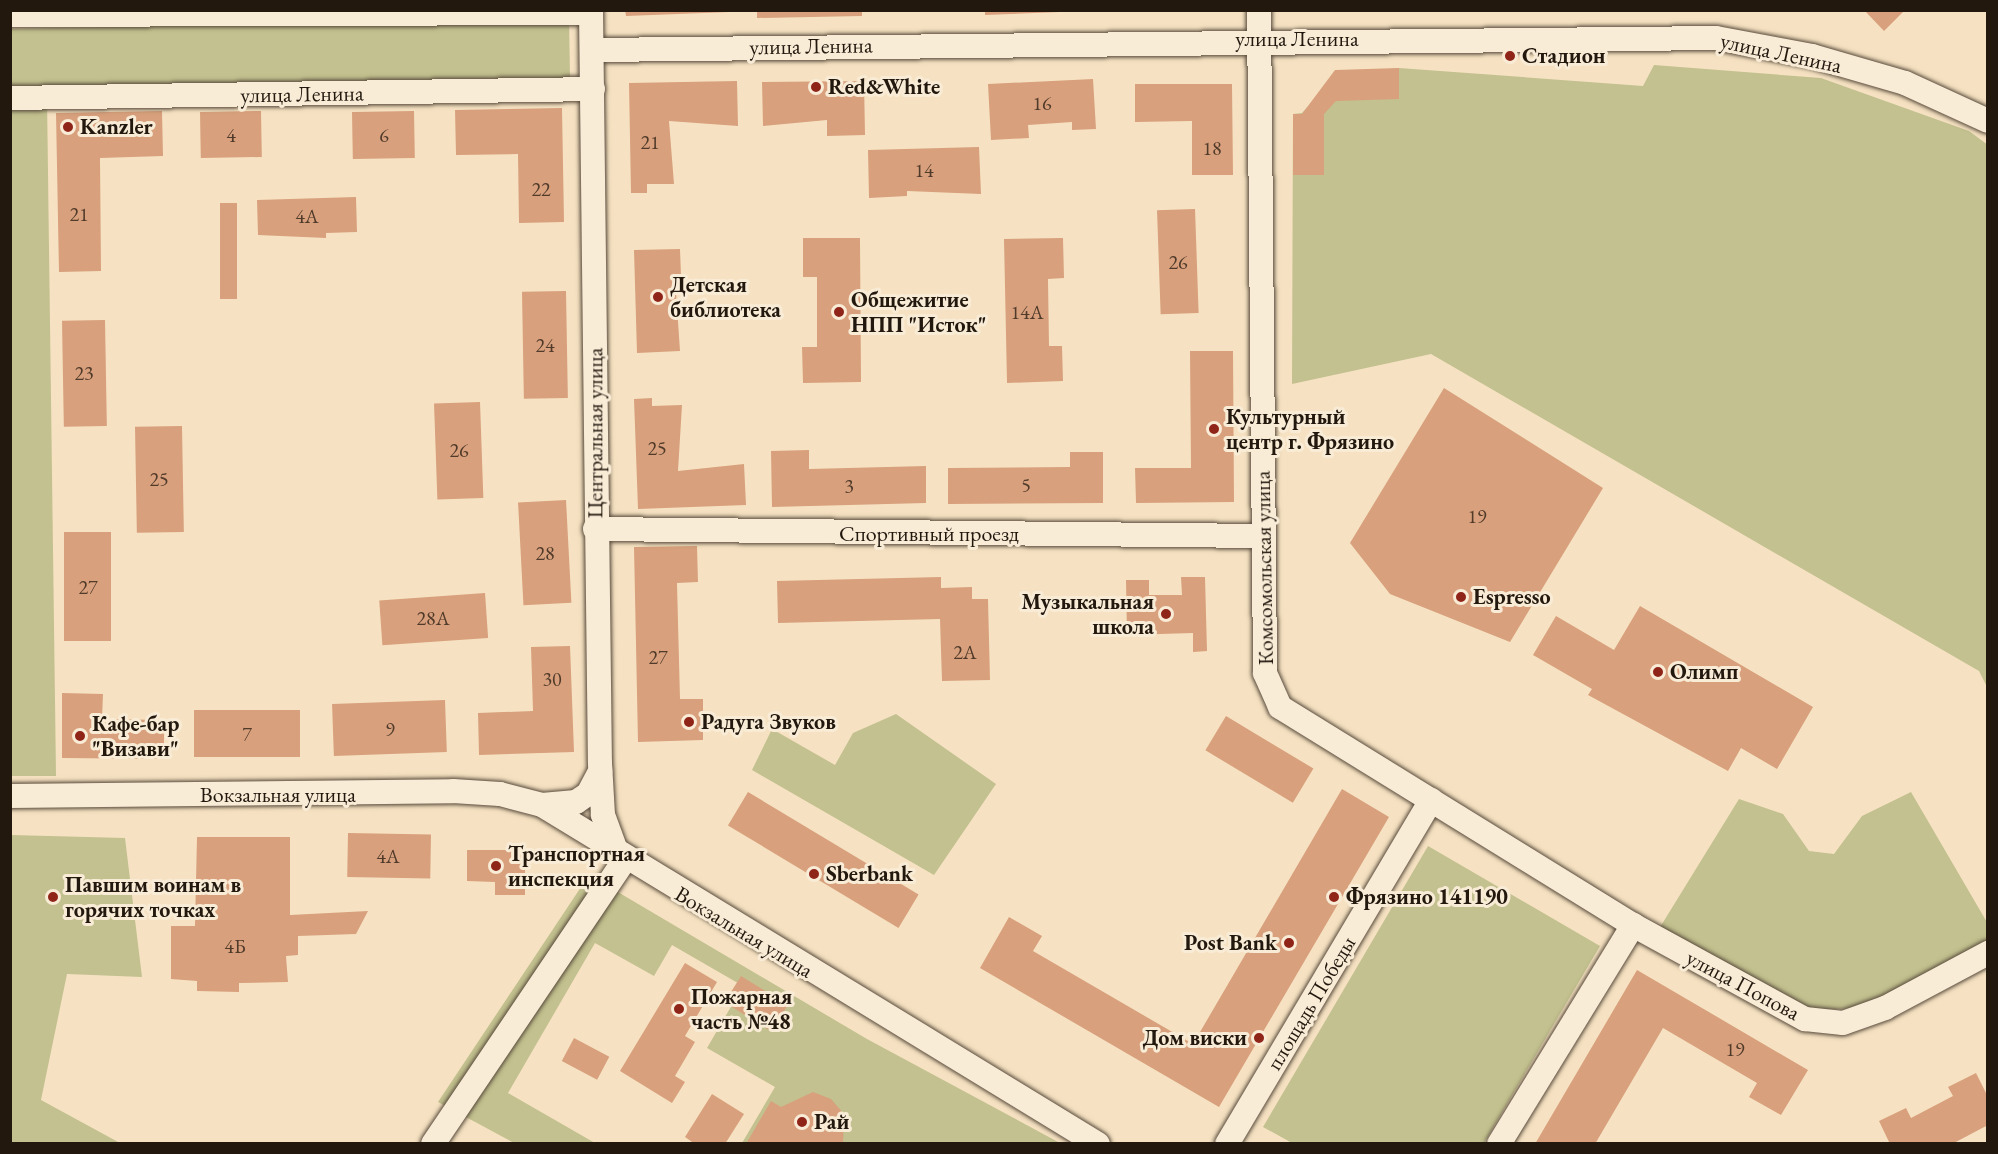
<!DOCTYPE html>
<html>
<head>
<meta charset="utf-8">
<style>
	body { margin:0 }
	#map { position:relative; width:1998px; height:1154px; overflow:hidden; background:#f6e2c2; font-family:"EB Garamond",serif }
	div>[style] { position:absolute }
	.green>* { inset:0; background:#c3c18f; transform-origin:0 0 }
	.building>* { inset:0; background:#d8a07c; transform-origin:0 0 }
	.roads { filter:drop-shadow(0 0 2px #574a3b) drop-shadow(0 0 2px #574a3b) }
	.minor>* { height:24px; margin:-12px; padding:0 12px; transform-origin:12px; border-radius:12px; background:#f9ecd7 }
	.dots>* { width:16px; height:16px; translate:-50% -50%; box-sizing:border-box; border:3px solid #f9ecd7; border-radius:50% }
	span { translate:-50% -50%; white-space:nowrap; text-align:center; line-height:1.15; -webkit-text-stroke:6px #f9ecd7; paint-order:stroke }
	.number-label { font-size:20px; color:#503a2a }
	.number-label span { -webkit-text-stroke-width:0 }
	.street-label { font-size:22px; color:#22180e }
	.poi-label { font-size:22px; color:#22180e; font-weight:700 }
	.left { translate:0 -50%; text-align:left }
	.right { translate:-100% -50%; text-align:right }
	.frame { position:absolute; inset:0; border:12px solid #22180e; pointer-events:none }
</style>
</head>
<body>
<div id="map">
	<div class="green">
		<div style="left:569px;top:19px;width:61px;height:559px;rotate:89deg"></div>
		<div style="clip-path:polygon(1654px 65px,1821px 78px,1969px 131px,1988px 145px,1987px 687px,1979px 671px,1431px 354px,1292px 384px,1293px 114px,1302px 113px,1335px 76px,1399px 68px,1643px 86px)"></div>
		<div style="clip-path:polygon(47px 97px,56px 776px,11px 776px,10px 98px)"></div>
		<div style="clip-path:polygon(896px 714px,996px 784px,934px 875px,752px 770px,772px 729px,835px 765px,853px 733px)"></div>
		<div style="clip-path:polygon(1911px 792px,1988px 924px,1987px 942px,1859px 1008px,1813px 1010px,1654px 937px,1739px 799px,1783px 814px,1809px 851px,1834px 854px,1862px 816px)"></div>
		<div style="clip-path:polygon(11px 835px,125px 838px,142px 977px,67px 974px,41px 1100px,120px 1143px,11px 1143px)"></div>
		<div style="clip-path:polygon(1428px 846px,1600px 946px,1484px 1143px,1292px 1143px,1263px 1127px)"></div>
		<div style="clip-path:polygon(589px 875px,867px 1039px,1060px 1143px,742px 1143px,775px 1087px,707px 1048px,743px 986px,672px 945px,654px 976px,595px 943px,508px 1093px,595px 1143px,514px 1143px,438px 1102px)"></div>
	</div>
	<div class="building">
		<div style="clip-path:polygon(625px 10px,730px 10px,730px 12px,626px 16px)"></div>
		<div style="clip-path:polygon(757px 10px,862px 10px,862px 16px,757px 18px)"></div>
		<div style="clip-path:polygon(985px 10px,1060px 10px,1060px 12px,985px 15px)"></div>
		<div style="clip-path:polygon(1864px 10px,1905px 10px,1884px 31px)"></div>
		<div style="clip-path:polygon(1399px 68px,1399px 99px,1336px 101px,1324px 114px,1324px 175px,1293px 175px,1293px 114px,1302px 114px,1335px 70px)"></div>
		<div style="clip-path:polygon(1093px 79px,1096px 129px,1072px 130px,1072px 122px,1028px 125px,1029px 138px,991px 140px,988px 84px)"></div>
		<div style="clip-path:polygon(737px 81px,738px 126px,669px 121px,674px 184px,647px 184px,647px 193px,631px 193px,629px 83px)"></div>
		<div style="clip-path:polygon(864px 81px,865px 135px,827px 136px,827px 120px,763px 126px,762px 82px)"></div>
		<div style="clip-path:polygon(1135px 84px,1232px 84px,1233px 175px,1192px 175px,1192px 121px,1135px 122px)"></div>
		<div style="clip-path:polygon(562px 108px,564px 222px,519px 223px,518px 154px,456px 155px,455px 110px)"></div>
		<div style="clip-path:polygon(162px 111px,163px 156px,100px 158px,101px 271px,59px 272px,56px 113px)"></div>
		<div style="left:261px;top:111px;width:46px;height:61px;rotate:89deg"></div>
		<div style="left:414px;top:111px;width:47px;height:62px;rotate:89deg"></div>
		<div style="clip-path:polygon(979px 147px,981px 194px,907px 191px,907px 196px,869px 198px,868px 150px)"></div>
		<div style="clip-path:polygon(356px 197px,357px 232px,326px 233px,326px 238px,258px 235px,257px 200px)"></div>
		<div style="left:220px;top:203px;width:17px;height:96px"></div>
		<div style="left:1195px;top:209px;width:104px;height:38px;rotate:88deg"></div>
		<div style="clip-path:polygon(803px 238px,860px 238px,861px 382px,803px 383px,802px 347px,817px 347px,817px 277px,803px 277px)"></div>
		<div style="clip-path:polygon(1063px 238px,1064px 278px,1048px 279px,1049px 346px,1062px 346px,1063px 381px,1007px 383px,1004px 239px)"></div>
		<div style="clip-path:polygon(680px 249px,681px 276px,675px 277px,680px 351px,637px 353px,634px 250px)"></div>
		<div style="left:566px;top:291px;width:107px;height:44px;rotate:89deg"></div>
		<div style="left:105px;top:320px;width:106px;height:43px;rotate:89deg"></div>
		<div style="clip-path:polygon(1190px 351px,1233px 351px,1234px 502px,1136px 503px,1135px 468px,1191px 468px)"></div>
		<div style="clip-path:polygon(1444px 388px,1603px 488px,1510px 642px,1390px 594px,1350px 543px)"></div>
		<div style="clip-path:polygon(652px 398px,652px 406px,682px 405px,678px 471px,744px 464px,746px 505px,638px 509px,634px 399px)"></div>
		<div style="left:480px;top:402px;width:96px;height:46px;rotate:88deg"></div>
		<div style="left:182px;top:426px;width:106px;height:47px;rotate:89deg"></div>
		<div style="clip-path:polygon(809px 450px,809px 469px,926px 466px,926px 503px,772px 507px,771px 451px)"></div>
		<div style="clip-path:polygon(1070px 452px,1103px 452px,1103px 503px,948px 504px,948px 468px,1070px 467px)"></div>
		<div style="left:566px;top:500px;width:103px;height:48px;rotate:87deg"></div>
		<div style="left:64px;top:532px;width:47px;height:109px"></div>
		<div style="clip-path:polygon(697px 546px,698px 582px,677px 583px,680px 699px,703px 699px,703px 740px,638px 742px,634px 547px)"></div>
		<div style="clip-path:polygon(941px 577px,941px 588px,972px 587px,972px 599px,988px 599px,990px 680px,942px 681px,940px 619px,778px 623px,777px 581px)"></div>
		<div style="clip-path:polygon(1181px 577px,1205px 577px,1207px 651px,1193px 652px,1193px 633px,1127px 635px,1126px 580px,1149px 580px,1149px 595px,1182px 595px)"></div>
		<div style="left:485px;top:593px;width:45px;height:106px;rotate:86deg"></div>
		<div style="clip-path:polygon(1640px 606px,1813px 707px,1777px 769px,1741px 748px,1728px 771px,1588px 695px,1592px 689px,1533px 655px,1556px 616px,1614px 650px)"></div>
		<div style="clip-path:polygon(570px 646px,574px 752px,479px 755px,478px 713px,533px 711px,531px 647px)"></div>
		<div style="clip-path:polygon(62px 693px,103px 694px,102px 719px,164px 720px,164px 759px,62px 758px)"></div>
		<div style="left:445px;top:700px;width:52px;height:113px;rotate:88deg"></div>
		<div style="left:300px;top:710px;width:47px;height:106px;rotate:90deg"></div>
		<div style="left:1226px;top:716px;width:102px;height:40px;rotate:31deg"></div>
		<div style="clip-path:polygon(1342px 789px,1389px 817px,1219px 1107px,980px 968px,1009px 917px,1042px 936px,1033px 951px,1193px 1044px)"></div>
		<div style="left:748px;top:792px;width:199px;height:39px;rotate:31deg"></div>
		<div style="left:348px;top:833px;width:83px;height:44px;rotate:1deg"></div>
		<div style="clip-path:polygon(197px 837px,290px 837px,290px 915px,368px 911px,356px 934px,298px 936px,298px 955px,286px 956px,288px 982px,239px 983px,239px 992px,197px 991px,197px 981px,171px 979px,171px 926px,195px 926px)"></div>
		<div style="clip-path:polygon(467px 850px,525px 850px,525px 895px,495px 895px,495px 882px,467px 881px)"></div>
		<div style="clip-path:polygon(685px 963px,717px 982px,685px 1036px,695px 1042px,675px 1076px,685px 1082px,672px 1103px,620px 1071px)"></div>
		<div style="clip-path:polygon(1637px 970px,1808px 1070px,1781px 1115px,1749px 1097px,1757px 1083px,1663px 1028px,1595px 1144px,1535px 1144px)"></div>
		<div style="left:741px;top:976px;width:55px;height:31px;rotate:32deg"></div>
		<div style="left:574px;top:1038px;width:40px;height:26px;rotate:28deg"></div>
		<div style="clip-path:polygon(1976px 1073px,1988px 1097px,1988px 1125px,1952px 1144px,1890px 1144px,1879px 1121px,1906px 1108px,1911px 1118px,1953px 1096px,1948px 1087px)"></div>
		<div style="clip-path:polygon(813px 1092px,831px 1099px,844px 1114px,843px 1144px,746px 1144px,771px 1101px,781px 1107px)"></div>
		<div style="clip-path:polygon(712px 1094px,744px 1114px,725px 1144px,695px 1144px,685px 1137px)"></div>
	</div>
	<div class="roads">
		<div class="minor">
			<div style="left:591px;top:10px;width:753px;rotate:89.32deg"></div>
			<div style="left:600px;top:763px;width:52px;rotate:86.7deg"></div>
			<div style="left:603px;top:815px;width:40px;rotate:69.8deg"></div>
			<div style="left:1259px;top:10px;width:663px;rotate:89.48deg"></div>
			<div style="left:1265px;top:673px;width:37px;rotate:66deg"></div>
			<div style="left:1280px;top:707px;width:415px;rotate:31.7deg"></div>
			<div style="left:1633px;top:925px;width:196px;rotate:28.7deg"></div>
			<div style="left:1805px;top:1019px;width:38px;rotate:6deg"></div>
			<div style="left:1843px;top:1023px;width:45px;rotate:-19.7deg"></div>
			<div style="left:1885px;top:1008px;width:117px;rotate:-28.1deg"></div>
			<div style="left:10px;top:15px;width:581px;rotate:-0.2deg"></div>
			<div style="left:592px;top:50px;width:1124px;rotate:-0.61deg"></div>
			<div style="left:1716px;top:38px;width:98px;rotate:10.6deg"></div>
			<div style="left:1812px;top:56px;width:97px;rotate:16.2deg"></div>
			<div style="left:1905px;top:83px;width:91px;rotate:24.6deg"></div>
			<div style="left:10px;top:98px;width:583px;rotate:-0.88deg"></div>
			<div style="left:595px;top:529px;width:668px;rotate:0.6deg"></div>
			<div style="left:10px;top:796px;width:443px;rotate:-0.6deg"></div>
			<div style="left:453px;top:791px;width:47px;rotate:3.7deg"></div>
			<div style="left:500px;top:794px;width:43px;rotate:14.7deg"></div>
			<div style="left:542px;top:805px;width:651px;rotate:31.37deg"></div>
			<div style="left:542px;top:805px;width:34px;rotate:-5deg"></div>
			<div style="left:576px;top:802px;width:14px;rotate:-34deg"></div>
			<div style="left:588px;top:794px;width:26px;rotate:-62deg"></div>
			<div style="left:433px;top:1144px;width:344px;rotate:-56deg"></div>
			<div style="left:1227px;top:1144px;width:400px;rotate:-59.3deg"></div>
			<div style="left:1499px;top:1144px;width:257px;rotate:-58.5deg"></div>
		</div>
	</div>
	<div class="dots">
		<div style="left:1510px;top:56px;background:#8f2418"></div>
		<div style="left:816px;top:87px;background:#8f2418"></div>
		<div style="left:68px;top:127px;background:#8f2418"></div>
		<div style="left:658px;top:297px;background:#8f2418"></div>
		<div style="left:839px;top:312px;background:#8f2418"></div>
		<div style="left:1214px;top:429px;background:#8f2418"></div>
		<div style="left:1461px;top:597px;background:#8f2418"></div>
		<div style="left:1166px;top:614px;background:#8f2418"></div>
		<div style="left:1658px;top:672px;background:#8f2418"></div>
		<div style="left:689px;top:722px;background:#8f2418"></div>
		<div style="left:80px;top:736px;background:#8f2418"></div>
		<div style="left:496px;top:866px;background:#8f2418"></div>
		<div style="left:814px;top:874px;background:#8f2418"></div>
		<div style="left:53px;top:897px;background:#8f2418"></div>
		<div style="left:1334px;top:897px;background:#8f2418"></div>
		<div style="left:1289px;top:943px;background:#8f2418"></div>
		<div style="left:679px;top:1009px;background:#8f2418"></div>
		<div style="left:1259px;top:1038px;background:#8f2418"></div>
		<div style="left:802px;top:1122px;background:#8f2418"></div>
	</div>
	<div class="number-label">
		<span style="left:1042px;top:103px">16</span>
		<span style="left:231px;top:135px">4</span>
		<span style="left:384px;top:135px">6</span>
		<span style="left:650px;top:142px">21</span>
		<span style="left:1212px;top:148px">18</span>
		<span style="left:924px;top:170px">14</span>
		<span style="left:541px;top:189px">22</span>
		<span style="left:79px;top:214px">21</span>
		<span style="left:307px;top:216px">4А</span>
		<span style="left:1178px;top:262px">26</span>
		<span style="left:1027px;top:312px">14А</span>
		<span style="left:545px;top:345px">24</span>
		<span style="left:84px;top:373px">23</span>
		<span style="left:657px;top:448px">25</span>
		<span style="left:459px;top:450px">26</span>
		<span style="left:159px;top:479px">25</span>
		<span style="left:1026px;top:485px">5</span>
		<span style="left:849px;top:486px">3</span>
		<span style="left:1477px;top:516px">19</span>
		<span style="left:545px;top:553px">28</span>
		<span style="left:88px;top:587px">27</span>
		<span style="left:433px;top:618px">28А</span>
		<span style="left:965px;top:652px">2А</span>
		<span style="left:658px;top:657px">27</span>
		<span style="left:552px;top:679px">30</span>
		<span style="left:390px;top:729px">9</span>
		<span style="left:247px;top:734px">7</span>
		<span style="left:388px;top:856px">4А</span>
		<span style="left:235px;top:946px">4Б</span>
		<span style="left:1735px;top:1049px">19</span>
	</div>
	<div class="street-label">
		<span style="left:1297px;top:39px">улица Ленина</span>
		<span style="left:811px;top:46px;rotate:-1deg">улица Ленина</span>
		<span style="left:1781px;top:53px;rotate:12deg">улица Ленина</span>
		<span style="left:302px;top:94px;rotate:-1deg">улица Ленина</span>
		<span style="left:595px;top:433px;rotate:-90deg">Центральная улица</span>
		<span style="left:929px;top:534px">Спортивный проезд</span>
		<span style="left:1264px;top:568px;rotate:-91deg">Комсомольская улица</span>
		<span style="left:278px;top:795px">Вокзальная улица</span>
		<span style="left:744px;top:932px;rotate:31deg">Вокзальная улица</span>
		<span style="left:1743px;top:985px;rotate:28deg">улица Попова</span>
		<span style="left:1311px;top:1003px;rotate:-59deg">площадь Победы</span>
	</div>
	<div class="poi-label">
		<span class="left" style="left:1522px;top:56px">Стадион</span>
		<span class="left" style="left:828px;top:87px">Red&amp;White</span>
		<span class="left" style="left:80px;top:127px">Kanzler</span>
		<span class="left" style="left:670px;top:297px">Детская<br>библиотека</span>
		<span class="left" style="left:851px;top:312px">Общежитие<br>НПП "Исток"</span>
		<span class="left" style="left:1226px;top:429px">Культурный<br>центр г. Фрязино</span>
		<span class="left" style="left:1473px;top:597px">Espresso</span>
		<span class="right" style="left:1154px;top:614px">Музыкальная<br>школа</span>
		<span class="left" style="left:1670px;top:672px">Олимп</span>
		<span class="left" style="left:701px;top:722px">Радуга Звуков</span>
		<span class="left" style="left:92px;top:736px">Кафе-бар<br>"Визави"</span>
		<span class="left" style="left:508px;top:866px">Транспортная<br>инспекция</span>
		<span class="left" style="left:826px;top:874px">Sberbank</span>
		<span class="left" style="left:65px;top:897px">Павшим воинам в<br>горячих точках</span>
		<span class="left" style="left:1346px;top:897px">Фрязино 141190</span>
		<span class="right" style="left:1277px;top:943px">Post Bank</span>
		<span class="left" style="left:691px;top:1009px">Пожарная<br>часть №48</span>
		<span class="right" style="left:1247px;top:1038px">Дом виски</span>
		<span class="left" style="left:814px;top:1122px">Рай</span>
	</div>
	<div class="frame"></div>
</div>
</body>
</html>
